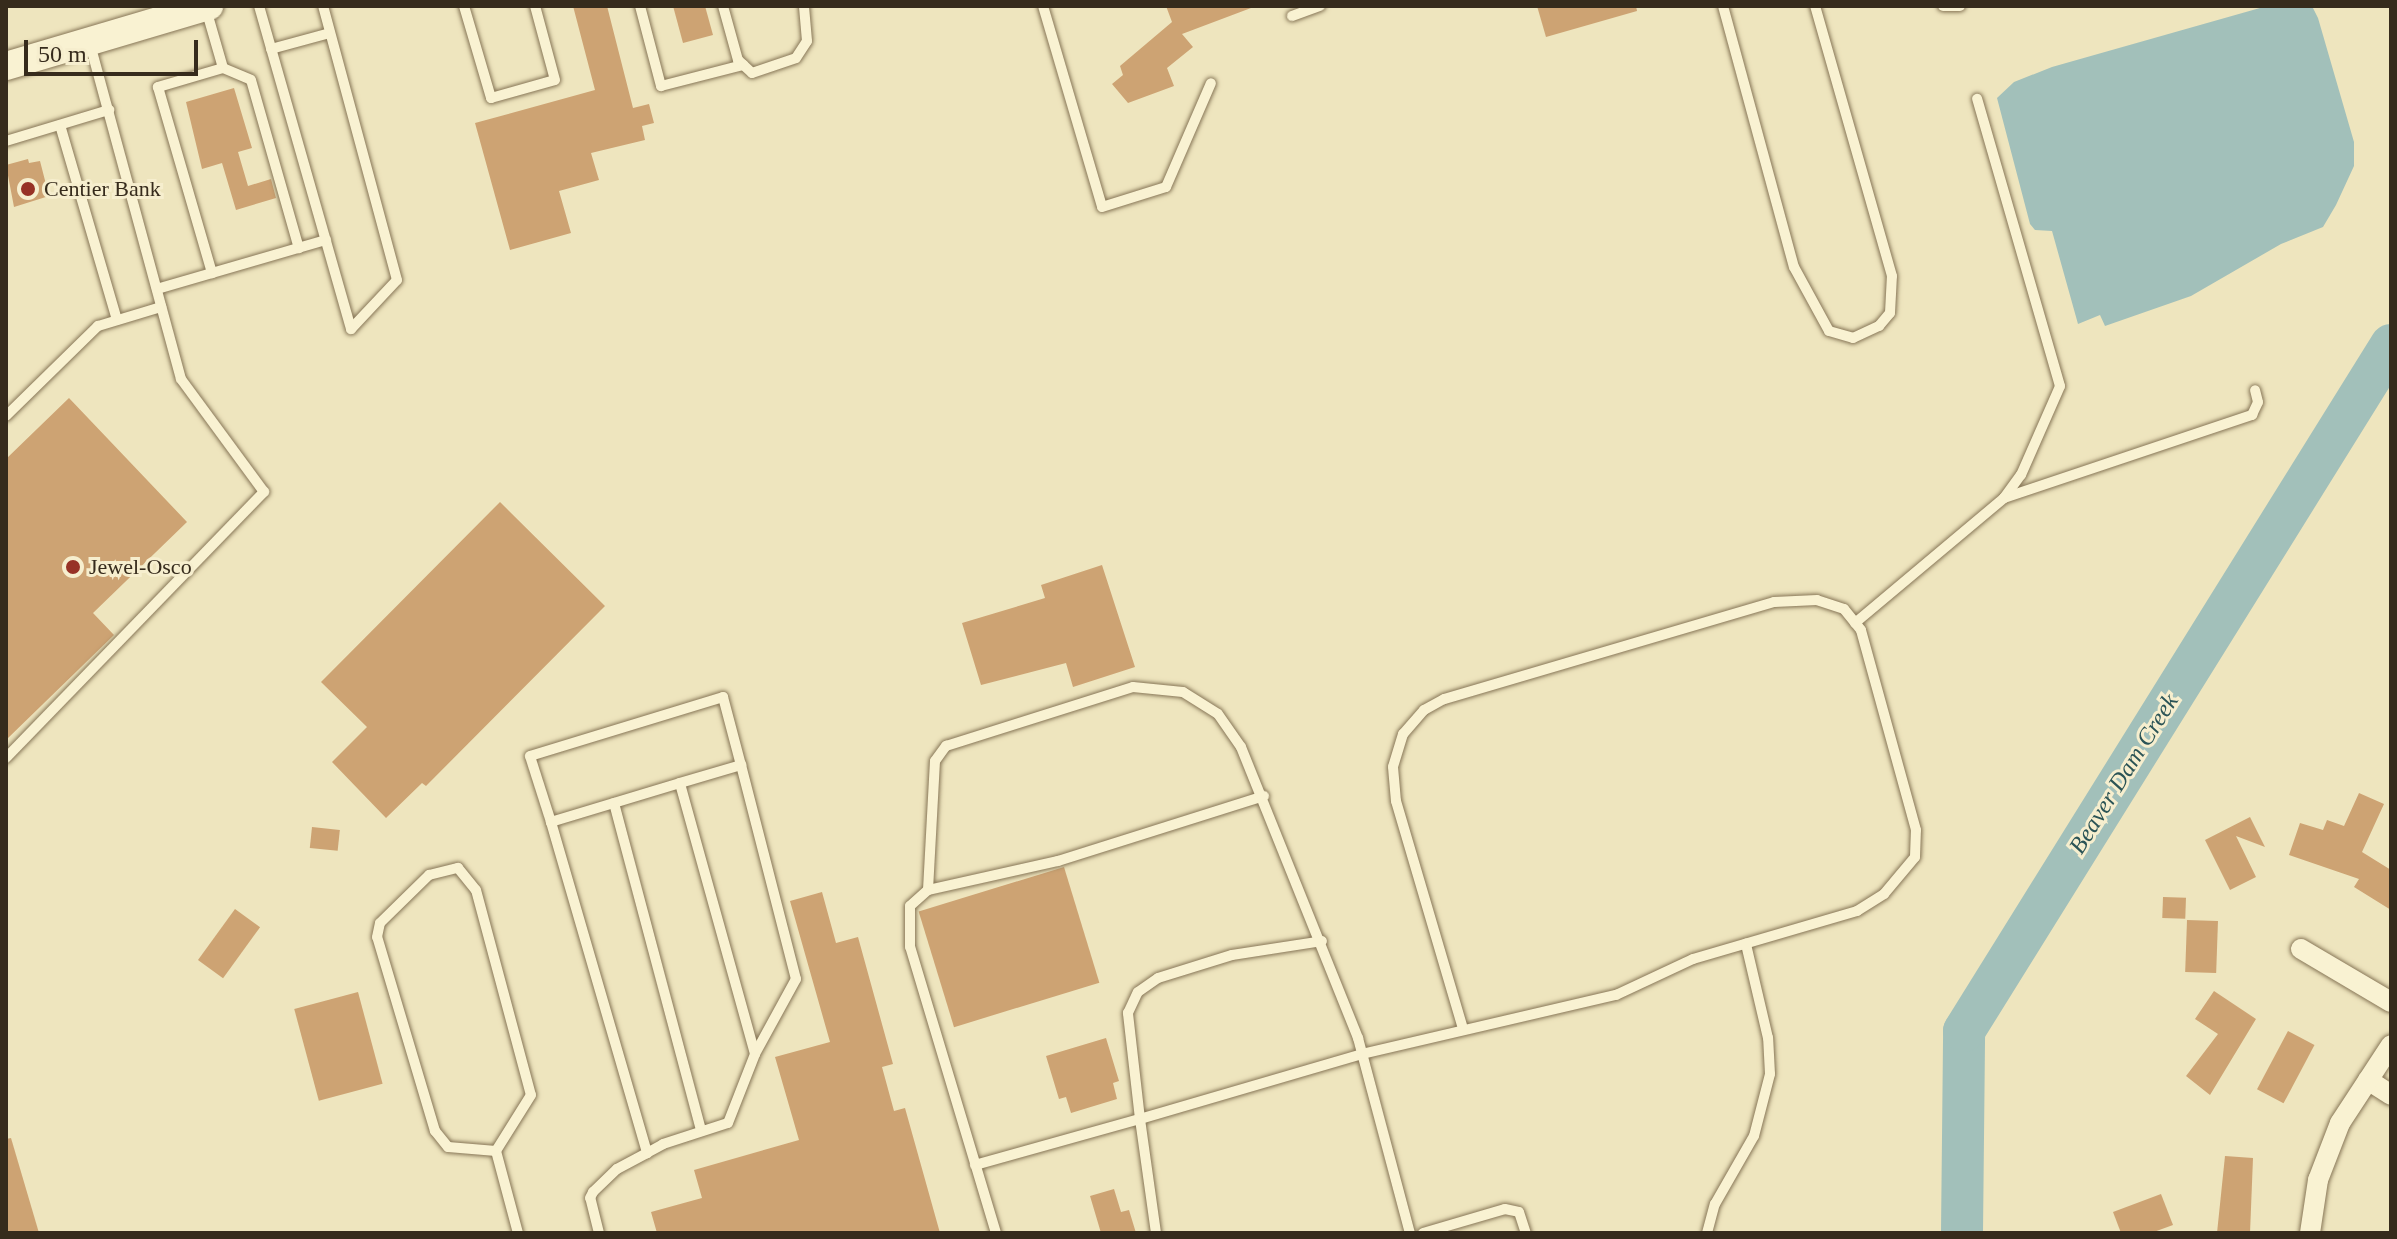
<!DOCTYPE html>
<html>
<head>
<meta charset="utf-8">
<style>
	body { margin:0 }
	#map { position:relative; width:2397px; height:1239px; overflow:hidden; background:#eee5be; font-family:"Times New Roman",serif }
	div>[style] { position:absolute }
	.water>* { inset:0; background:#a2c0ba }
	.river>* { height:42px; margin:-21px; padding:0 21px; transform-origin:21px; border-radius:21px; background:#a2c0ba }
	.building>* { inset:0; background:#cda373; transform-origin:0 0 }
	.roads { filter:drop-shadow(0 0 2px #877657) drop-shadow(0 0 2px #877657) }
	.lane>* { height:10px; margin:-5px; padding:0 5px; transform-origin:5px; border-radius:5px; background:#f9f2d2 }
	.street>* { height:20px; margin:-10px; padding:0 10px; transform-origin:10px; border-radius:10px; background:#f9f2d2 }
	.secondary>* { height:28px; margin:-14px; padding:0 14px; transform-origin:14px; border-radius:14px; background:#f9f2d2 }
	.dots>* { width:22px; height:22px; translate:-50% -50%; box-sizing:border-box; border:4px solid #f6eece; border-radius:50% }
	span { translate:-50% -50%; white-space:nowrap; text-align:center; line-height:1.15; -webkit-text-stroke:6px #f6eece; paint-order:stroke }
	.poi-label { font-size:22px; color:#362b1c }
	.left { translate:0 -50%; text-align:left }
	.water-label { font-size:24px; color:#2b5456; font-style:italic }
	.frame { position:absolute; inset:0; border:8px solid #362b1c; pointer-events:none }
	.scale { position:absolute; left:24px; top:40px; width:174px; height:36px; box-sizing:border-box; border:4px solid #362b1c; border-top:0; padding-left:10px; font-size:24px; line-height:28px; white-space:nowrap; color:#362b1c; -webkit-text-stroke:6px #f6eece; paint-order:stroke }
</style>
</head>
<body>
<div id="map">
	<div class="water">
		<div style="clip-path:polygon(2267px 6px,2312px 6px,2318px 18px,2354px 142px,2354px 166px,2336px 205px,2323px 227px,2281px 244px,2191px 296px,2105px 326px,2100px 315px,2078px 324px,2052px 231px,2035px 230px,2030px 224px,1997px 98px,2014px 82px,2052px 67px)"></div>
	</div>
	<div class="river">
		<div style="left:1962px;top:1233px;width:202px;rotate:-89.4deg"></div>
		<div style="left:1964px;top:1031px;width:808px;rotate:-58.1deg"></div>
	</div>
	<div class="building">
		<div style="clip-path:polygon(573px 6px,607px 6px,633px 108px,649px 104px,654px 123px,642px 126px,645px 140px,591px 153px,599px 180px,559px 191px,571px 233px,510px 250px,475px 123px,595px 90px)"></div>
		<div style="clip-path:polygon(673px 6px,705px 6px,713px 35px,683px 43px)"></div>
		<div style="clip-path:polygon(1166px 6px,1251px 8px,1182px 34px,1193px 47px,1167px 68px,1174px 86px,1128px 103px,1112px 84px,1123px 75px,1120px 66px,1172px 22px)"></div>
		<div style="clip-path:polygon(1537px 6px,1636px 6px,1637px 11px,1546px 37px)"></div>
		<div style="clip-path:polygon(234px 88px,252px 148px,238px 152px,248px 186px,271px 179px,276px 198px,236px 210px,222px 163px,202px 169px,186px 102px)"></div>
		<div style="clip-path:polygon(28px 159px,29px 163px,40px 161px,49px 196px,14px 207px,6px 165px)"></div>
		<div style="clip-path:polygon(69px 398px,187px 522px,93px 613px,114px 635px,6px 740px,6px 459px)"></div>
		<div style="clip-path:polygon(500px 502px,605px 606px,426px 786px,422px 783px,386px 818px,332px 762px,367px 727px,321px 682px)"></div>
		<div style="clip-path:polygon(1102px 565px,1135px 667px,1073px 687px,1066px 663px,981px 685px,962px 623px,1045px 598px,1041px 585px)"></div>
		<div style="clip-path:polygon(2359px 793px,2384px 804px,2362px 852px,2391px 870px,2391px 910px,2354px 887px,2359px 879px,2289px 855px,2300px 823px,2323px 830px,2327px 820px,2344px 826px)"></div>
		<div style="clip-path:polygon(2250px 817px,2265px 847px,2236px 836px,2256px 877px,2230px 890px,2205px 840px)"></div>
		<div style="left:312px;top:827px;width:28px;height:21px;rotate:6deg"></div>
		<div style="left:1064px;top:867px;width:121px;height:152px;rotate:73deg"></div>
		<div style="clip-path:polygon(822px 892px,836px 943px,858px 937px,893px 1064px,882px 1067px,894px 1111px,905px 1108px,940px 1233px,657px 1233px,651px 1212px,702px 1198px,694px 1170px,799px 1140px,775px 1057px,830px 1042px,790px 901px)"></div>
		<div style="left:2163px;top:897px;width:23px;height:21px;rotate:2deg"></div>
		<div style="left:235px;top:909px;width:31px;height:63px;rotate:36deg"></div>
		<div style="left:2187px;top:920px;width:31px;height:52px;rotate:2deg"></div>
		<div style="clip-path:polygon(2214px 991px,2256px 1019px,2210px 1095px,2186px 1076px,2218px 1034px,2195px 1019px)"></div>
		<div style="left:358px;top:992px;width:95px;height:66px;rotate:75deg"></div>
		<div style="left:2288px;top:1031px;width:30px;height:66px;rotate:28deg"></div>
		<div style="clip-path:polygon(1106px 1038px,1119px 1081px,1113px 1083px,1117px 1099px,1071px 1113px,1066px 1097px,1059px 1099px,1046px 1056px)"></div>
		<div style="clip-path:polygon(11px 1138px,39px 1233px,6px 1233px,6px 1139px)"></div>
		<div style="clip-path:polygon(2225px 1156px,2253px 1158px,2250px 1233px,2217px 1233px)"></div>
		<div style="clip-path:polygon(1114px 1189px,1121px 1212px,1129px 1210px,1136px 1233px,1101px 1233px,1090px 1196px)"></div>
		<div style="clip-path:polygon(2161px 1194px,2173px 1225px,2151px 1233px,2121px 1233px,2113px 1212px)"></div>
	</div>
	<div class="roads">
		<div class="lane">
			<div style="left:259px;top:6px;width:336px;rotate:74.1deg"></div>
			<div style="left:351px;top:329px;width:67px;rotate:-46.8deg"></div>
			<div style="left:397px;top:280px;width:284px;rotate:-105.1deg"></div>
			<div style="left:464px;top:6px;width:96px;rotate:73.6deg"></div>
			<div style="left:491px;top:98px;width:66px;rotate:-15.7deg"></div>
			<div style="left:555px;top:80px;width:77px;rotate:-105.1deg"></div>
			<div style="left:640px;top:6px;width:83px;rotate:75.3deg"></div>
			<div style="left:661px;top:86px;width:85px;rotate:-14.4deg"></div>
			<div style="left:723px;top:6px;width:56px;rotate:74.5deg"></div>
			<div style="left:738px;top:60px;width:19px;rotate:43deg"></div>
			<div style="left:752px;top:73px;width:46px;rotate:-18.8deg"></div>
			<div style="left:796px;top:58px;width:20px;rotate:-57deg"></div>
			<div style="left:807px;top:41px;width:35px;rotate:-95deg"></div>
			<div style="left:1043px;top:6px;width:209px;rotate:73.6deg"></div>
			<div style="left:1102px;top:207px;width:67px;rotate:-17.4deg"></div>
			<div style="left:1166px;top:187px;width:113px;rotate:-66.6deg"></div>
			<div style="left:1723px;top:6px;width:270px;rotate:74.8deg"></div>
			<div style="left:1794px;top:267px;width:73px;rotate:61.3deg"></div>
			<div style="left:1829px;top:331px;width:25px;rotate:16deg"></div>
			<div style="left:1853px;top:338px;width:29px;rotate:-25deg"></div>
			<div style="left:1879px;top:326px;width:17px;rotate:-50deg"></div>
			<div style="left:1890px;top:313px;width:37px;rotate:-87deg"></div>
			<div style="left:1892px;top:276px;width:281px;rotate:-105.9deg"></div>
			<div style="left:1943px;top:6px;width:17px"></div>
			<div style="left:206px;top:9px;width:61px;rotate:73.9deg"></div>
			<div style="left:223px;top:68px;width:68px;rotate:163.7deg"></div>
			<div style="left:158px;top:87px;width:194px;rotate:73.8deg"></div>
			<div style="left:1292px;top:16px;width:30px;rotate:-20deg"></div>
			<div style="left:271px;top:49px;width:61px;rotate:-15.2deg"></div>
			<div style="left:223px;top:68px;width:30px;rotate:23deg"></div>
			<div style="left:251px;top:80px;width:175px;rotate:74.1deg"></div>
			<div style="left:60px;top:125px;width:203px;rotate:73.7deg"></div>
			<div style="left:6px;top:141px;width:108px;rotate:-16.8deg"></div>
			<div style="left:157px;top:289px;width:176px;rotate:-16.2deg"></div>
			<div style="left:6px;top:416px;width:129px;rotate:-44.4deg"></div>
			<div style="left:98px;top:326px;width:66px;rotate:-16.8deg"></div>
			<div style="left:2004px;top:498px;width:262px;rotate:-18.5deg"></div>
			<div style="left:2252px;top:415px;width:14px;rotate:-65deg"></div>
			<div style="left:2258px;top:402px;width:12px;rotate:-104deg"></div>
			<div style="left:1855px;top:623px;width:194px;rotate:-40deg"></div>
			<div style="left:2004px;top:498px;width:29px;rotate:-54deg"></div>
			<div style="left:2021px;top:475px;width:97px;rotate:-66.3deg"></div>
			<div style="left:2060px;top:386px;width:299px;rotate:-106.1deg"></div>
			<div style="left:6px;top:758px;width:371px;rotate:-45.9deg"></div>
			<div style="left:264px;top:492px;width:140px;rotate:-126.3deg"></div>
			<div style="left:181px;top:379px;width:348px;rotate:-105.2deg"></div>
			<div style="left:680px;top:783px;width:64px;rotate:-16.4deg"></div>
			<div style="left:741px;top:765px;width:221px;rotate:75.6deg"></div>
			<div style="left:796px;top:979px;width:85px;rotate:118.7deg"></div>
			<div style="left:614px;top:803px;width:339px;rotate:75.1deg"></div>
			<div style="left:551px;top:822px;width:69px;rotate:-107.7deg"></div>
			<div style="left:530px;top:756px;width:202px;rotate:-17deg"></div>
			<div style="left:723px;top:697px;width:70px;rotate:75.2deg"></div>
			<div style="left:458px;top:868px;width:28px;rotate:51deg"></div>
			<div style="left:476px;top:890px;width:212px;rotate:75deg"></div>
			<div style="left:531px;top:1095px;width:66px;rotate:122deg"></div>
			<div style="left:496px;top:1151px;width:48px;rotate:-175.2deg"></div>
			<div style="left:448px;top:1147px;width:21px;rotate:-129deg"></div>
			<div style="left:435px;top:1131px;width:202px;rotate:-106.6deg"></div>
			<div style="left:377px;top:937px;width:14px;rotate:-78deg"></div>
			<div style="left:380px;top:923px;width:69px;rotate:-44.4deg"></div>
			<div style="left:429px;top:875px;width:30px;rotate:-14deg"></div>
			<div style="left:928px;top:890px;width:133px;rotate:-12.6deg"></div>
			<div style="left:1058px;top:861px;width:216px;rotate:-17.5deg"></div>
			<div style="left:496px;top:1151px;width:85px;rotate:75deg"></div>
			<div style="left:975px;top:1165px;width:171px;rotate:-15.6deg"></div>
			<div style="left:1140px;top:1119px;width:107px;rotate:-96.5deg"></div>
			<div style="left:1128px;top:1013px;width:23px;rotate:-65deg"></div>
			<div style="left:1138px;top:992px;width:24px;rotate:-35deg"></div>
			<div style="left:1158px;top:978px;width:77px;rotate:-17.3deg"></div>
			<div style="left:1232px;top:955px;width:91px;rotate:-8.8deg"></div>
			<div style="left:599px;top:1233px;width:36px;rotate:-104deg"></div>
			<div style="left:590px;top:1198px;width:7px;rotate:-63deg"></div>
			<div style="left:593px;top:1192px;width:33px;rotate:-44deg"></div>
			<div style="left:617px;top:1169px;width:34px;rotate:-28deg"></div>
			<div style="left:647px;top:1153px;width:18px;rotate:-29deg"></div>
			<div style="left:663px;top:1144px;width:68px;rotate:-17.9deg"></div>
			<div style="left:728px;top:1123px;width:74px;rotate:-68.6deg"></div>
			<div style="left:755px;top:1054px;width:281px;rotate:-105.5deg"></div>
			<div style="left:680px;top:783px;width:135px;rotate:163.2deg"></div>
			<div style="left:551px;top:822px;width:345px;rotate:73.8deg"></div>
			<div style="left:996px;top:1233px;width:299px;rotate:-106.7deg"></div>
			<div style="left:910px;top:947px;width:41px;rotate:-90deg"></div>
			<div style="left:910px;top:906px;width:24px;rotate:-42deg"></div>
			<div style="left:928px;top:890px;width:129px;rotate:-86.9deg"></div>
			<div style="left:935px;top:761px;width:19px;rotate:-54deg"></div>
			<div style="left:946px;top:746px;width:196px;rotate:-17.5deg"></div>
			<div style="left:1133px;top:687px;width:50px;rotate:5.7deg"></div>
			<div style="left:1183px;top:692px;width:41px;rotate:32.2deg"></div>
			<div style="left:1218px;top:714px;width:40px;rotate:55.1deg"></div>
			<div style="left:1241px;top:747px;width:314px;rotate:68.1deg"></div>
			<div style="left:1358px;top:1038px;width:202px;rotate:75.1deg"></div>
			<div style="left:1156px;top:1233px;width:115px;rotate:-98deg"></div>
			<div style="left:1140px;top:1119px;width:231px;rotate:-16.3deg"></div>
			<div style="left:1362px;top:1054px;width:261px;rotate:-13.1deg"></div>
			<div style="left:1616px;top:995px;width:85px;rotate:-25.1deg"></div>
			<div style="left:1693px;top:959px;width:171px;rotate:-16.3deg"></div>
			<div style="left:1857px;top:911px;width:32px;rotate:-32deg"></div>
			<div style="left:1884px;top:894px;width:48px;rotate:-50deg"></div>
			<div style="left:1915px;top:857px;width:27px;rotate:-88deg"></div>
			<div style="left:1916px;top:830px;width:207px;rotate:-105.4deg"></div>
			<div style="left:1861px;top:630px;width:27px;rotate:-129deg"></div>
			<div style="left:1844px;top:609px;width:28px;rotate:-162deg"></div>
			<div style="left:1817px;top:600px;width:43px;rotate:177.3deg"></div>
			<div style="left:1774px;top:602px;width:344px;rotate:163.6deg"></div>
			<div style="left:1444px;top:699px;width:23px;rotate:151deg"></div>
			<div style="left:1424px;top:710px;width:32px;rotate:131deg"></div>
			<div style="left:1403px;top:734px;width:34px;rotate:107deg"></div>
			<div style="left:1393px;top:767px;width:34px;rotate:85deg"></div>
			<div style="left:1396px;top:801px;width:238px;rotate:73.6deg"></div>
			<div style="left:1423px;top:1233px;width:85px;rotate:-16.3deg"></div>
			<div style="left:1505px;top:1209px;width:14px;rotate:12deg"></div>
			<div style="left:1519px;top:1212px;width:22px;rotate:72deg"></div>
			<div style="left:1707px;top:1233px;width:30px;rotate:-75deg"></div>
			<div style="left:1715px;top:1204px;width:78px;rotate:-60.2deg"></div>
			<div style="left:1754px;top:1136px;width:64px;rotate:-75.5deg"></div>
			<div style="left:1770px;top:1074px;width:36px;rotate:-93deg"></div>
			<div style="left:1768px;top:1038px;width:97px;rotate:-103.2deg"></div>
		</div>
		<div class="street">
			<div style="left:2301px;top:949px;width:104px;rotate:30.5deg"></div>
			<div style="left:2368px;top:1080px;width:27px;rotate:33deg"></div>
			<div style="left:2310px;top:1233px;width:54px;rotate:-81.4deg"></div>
			<div style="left:2318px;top:1180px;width:61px;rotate:-68.9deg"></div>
			<div style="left:2340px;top:1123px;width:93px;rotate:-56.8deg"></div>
		</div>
		<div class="secondary">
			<div style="left:6px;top:66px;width:212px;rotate:-16.5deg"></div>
		</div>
	</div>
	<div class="dots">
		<div style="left:28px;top:189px;background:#973226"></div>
		<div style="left:73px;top:567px;background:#973226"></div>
	</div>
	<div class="poi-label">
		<span class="left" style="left:44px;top:189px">Centier Bank</span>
		<span class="left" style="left:89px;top:567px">Jewel-Osco</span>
	</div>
	<div class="water-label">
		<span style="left:2124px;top:774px;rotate:-58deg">Beaver Dam Creek</span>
	</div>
	<div class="frame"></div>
	<div class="scale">50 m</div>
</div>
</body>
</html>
